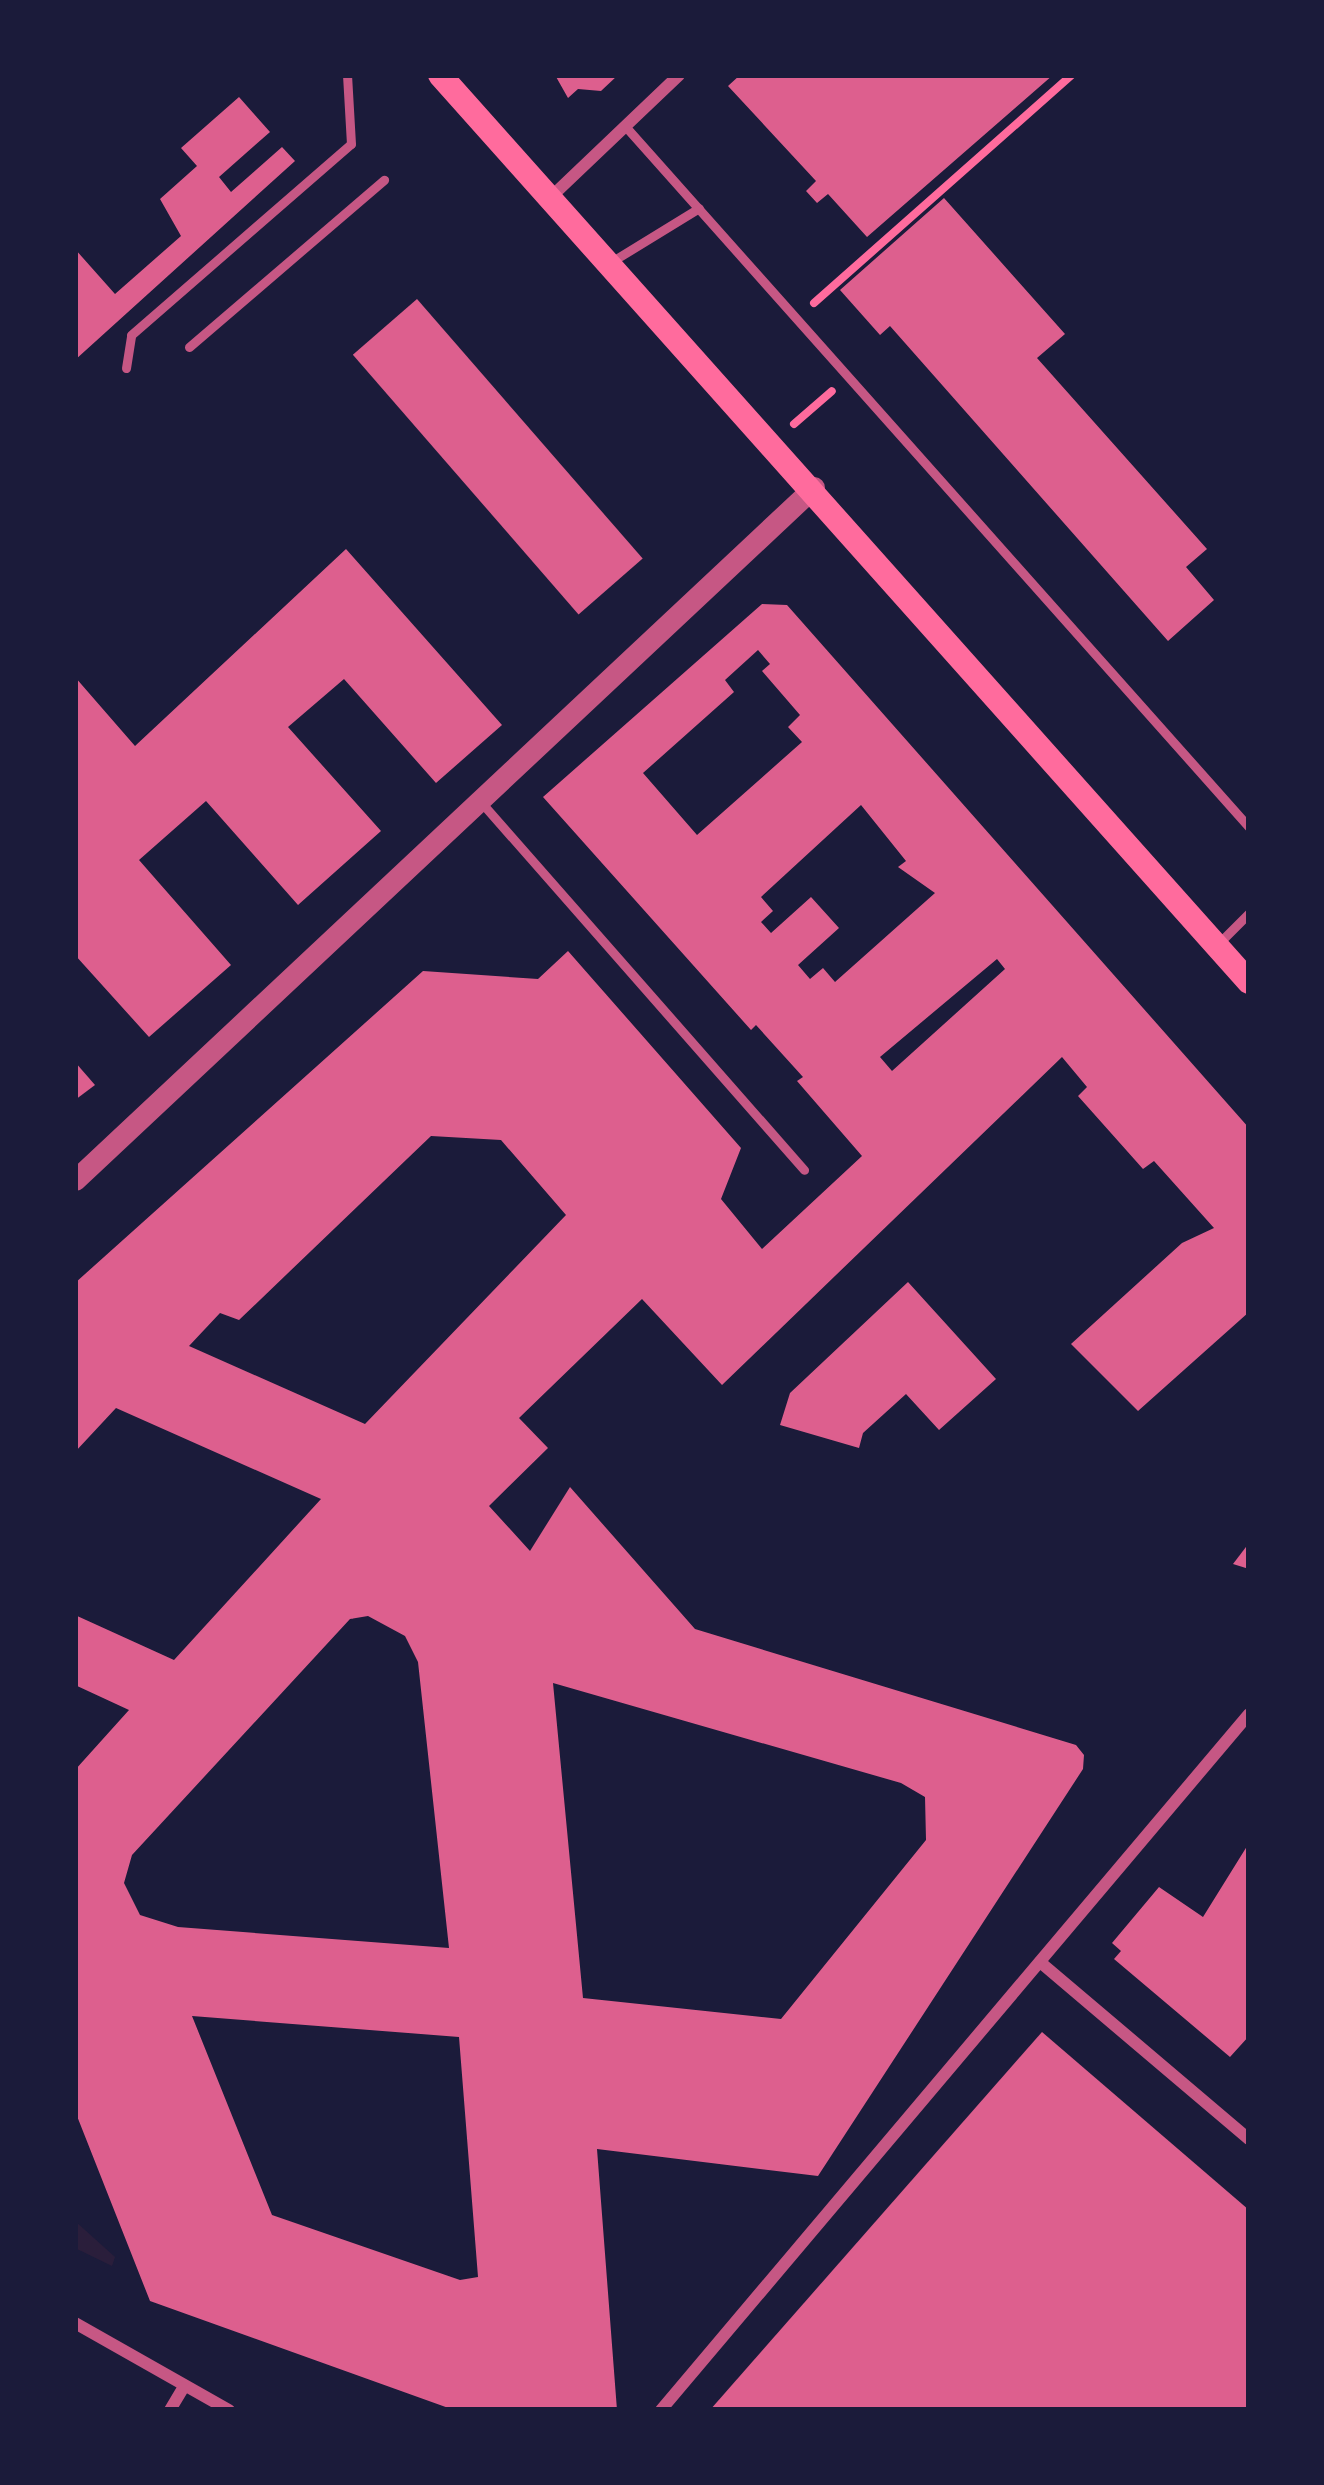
<!DOCTYPE html>
<html>
<head>
<meta charset="utf-8">
<style>
	body { margin:0 }
	#map { position:relative; width:1324px; height:2485px; overflow:hidden; background:#1b1b3a; font-family:"DM Sans",sans-serif }
	div>[style] { position:absolute }
	.green>* { inset:0; background:#2a1e3b }
	.building>* { inset:0; background:#dd5f8e; transform-origin:0 0 }
	.path>* { height:8px; margin:-4px; padding:0 4px; transform-origin:4px; border-radius:4px; background:#ff6b9d }
	.service>* { height:9px; margin:-4.5px; padding:0 4.5px; transform-origin:4.5px; border-radius:4.5px; background:#c65784 }
	.minor>* { height:12px; margin:-6px; padding:0 6px; transform-origin:6px; border-radius:6px; background:#c65784 }
	.tertiary>* { height:21px; margin:-10.5px; padding:0 10.5px; transform-origin:10.5px; border-radius:10.5px; background:#c65784 }
	.secondary>* { height:24px; margin:-12px; padding:0 12px; transform-origin:12px; border-radius:12px; background:#ff6b9d }
	span { translate:-50% -50%; white-space:nowrap; text-align:center; line-height:1.15; -webkit-text-stroke:10px #1b1b3a; paint-order:stroke }
	.frame { position:absolute; inset:0; border:78px solid #1b1b3a; pointer-events:none }
</style>
</head>
<body>
<div id="map">
	<div class="green">
		<div style="clip-path:polygon(75px 2221px,115px 2257px,112px 2266px,75px 2248px)"></div>
	</div>
	<div class="building">
		<div style="clip-path:polygon(555px 75px,618px 75px,601px 91px,578px 89px,568px 98px)"></div>
		<div style="clip-path:polygon(740px 75px,1053px 75px,867px 237px,828px 194px,817px 203px,806px 191px,816px 181px,728px 86px)"></div>
		<div style="clip-path:polygon(239px 97px,270px 132px,219px 177px,231px 192px,282px 147px,295px 161px,75px 360px,75px 249px,115px 294px,181px 236px,160px 199px,197px 166px,181px 148px)"></div>
		<div style="clip-path:polygon(944px 198px,1065px 334px,1037px 358px,1207px 549px,1186px 567px,1214px 600px,1168px 641px,890px 326px,880px 335px,840px 290px)"></div>
		<div style="left:417px;top:299px;width:344px;height:85px;rotate:49deg"></div>
		<div style="clip-path:polygon(346px 549px,502px 725px,436px 783px,344px 679px,288px 727px,381px 831px,298px 905px,206px 801px,139px 860px,231px 965px,149px 1037px,75px 955px,75px 677px,135px 746px)"></div>
		<div style="clip-path:polygon(evenodd,762px 604px,787px 605px,1249px 1128px,1249px 1312px,1138px 1411px,1071px 1344px,1182px 1243px,1214px 1228px,1154px 1161px,1143px 1169px,1078px 1096px,1087px 1087px,1062px 1057px,722px 1385px,642px 1299px,519px 1418px,548px 1448px,489px 1506px,530px 1551px,570px 1487px,695px 1629px,1076px 1745px,1084px 1755px,1083px 1769px,818px 2176px,597px 2149px,617px 2410px,454px 2410px,150px 2301px,75px 2111px,75px 1770px,129px 1710px,75px 1685px,75px 1615px,174px 1660px,321px 1499px,116px 1408px,75px 1452px,75px 1283px,423px 971px,538px 979px,568px 951px,741px 1148px,721px 1199px,762px 1249px,862px 1156px,797px 1081px,803px 1077px,756px 1025px,751px 1030px,543px 797px,762px 604px,758px 650px,770px 664px,762px 671px,800px 715px,788px 727px,802px 742px,697px 835px,643px 773px,734px 692px,725px 680px,758px 650px,762px 604px,861px 805px,906px 861px,898px 867px,935px 893px,835px 982px,823px 968px,810px 979px,798px 965px,839px 928px,811px 897px,771px 933px,761px 922px,773px 911px,761px 897px,861px 805px,762px 604px,997px 959px,1005px 969px,892px 1071px,880px 1057px,997px 959px,762px 604px,431px 1136px,501px 1140px,566px 1215px,365px 1424px,189px 1346px,220px 1313px,239px 1320px,431px 1136px,762px 604px,368px 1616px,405px 1636px,418px 1662px,449px 1948px,178px 1927px,140px 1915px,124px 1883px,132px 1855px,350px 1619px,368px 1616px,762px 604px,553px 1683px,901px 1783px,925px 1797px,926px 1840px,781px 2019px,583px 1998px,553px 1683px,762px 604px,192px 2016px,459px 2037px,478px 2277px,460px 2280px,272px 2215px,192px 2016px)"></div>
		<div style="clip-path:polygon(75px 1062px,95px 1085px,75px 1100px)"></div>
		<div style="clip-path:polygon(908px 1282px,996px 1379px,939px 1430px,906px 1394px,863px 1433px,859px 1448px,780px 1425px,790px 1393px)"></div>
		<div style="clip-path:polygon(1249px 1543px,1249px 1569px,1233px 1564px)"></div>
		<div style="clip-path:polygon(1249px 1843px,1249px 2036px,1230px 2057px,1114px 1959px,1121px 1951px,1112px 1943px,1159px 1887px,1203px 1917px)"></div>
		<div style="clip-path:polygon(1042px 2032px,1249px 2210px,1249px 2410px,710px 2410px)"></div>
	</div>
	<div class="path">
		<div style="left:814px;top:303px;width:344px;rotate:-41.5deg"></div>
		<div style="left:794px;top:424px;width:50px;rotate:-41deg"></div>
	</div>
	<div class="service">
		<div style="left:625px;top:126px;width:938px;rotate:48.33deg"></div>
		<div style="left:611px;top:262px;width:103px;rotate:-31.5deg"></div>
		<div style="left:189px;top:347px;width:257px;rotate:-40.6deg"></div>
		<div style="left:126px;top:368px;width:33px;rotate:-81deg"></div>
		<div style="left:131px;top:335px;width:291px;rotate:-41deg"></div>
		<div style="left:351px;top:144px;width:69px;rotate:-93.3deg"></div>
		<div style="left:480px;top:801px;width:491px;rotate:48.7deg"></div>
		<div style="left:1220px;top:942px;width:41px;rotate:-45deg"></div>
	</div>
	<div class="minor">
		<div style="left:551px;top:197px;width:177px;rotate:-43.6deg"></div>
		<div style="left:1040px;top:1962px;width:274px;rotate:40.3deg"></div>
		<div style="left:75px;top:2323px;width:177px;rotate:29.5deg"></div>
		<div style="left:170px;top:2410px;width:26px;rotate:-59deg"></div>
		<div style="left:661px;top:2410px;width:911px;rotate:-49.81deg"></div>
	</div>
	<div class="tertiary">
		<div style="left:75px;top:1180px;width:1013px;rotate:-43.16deg"></div>
	</div>
	<div class="secondary">
		<div style="left:440px;top:75px;width:1215px;rotate:48.27deg"></div>
	</div>
	<div class="frame"></div>
</div>
</body>
</html>
